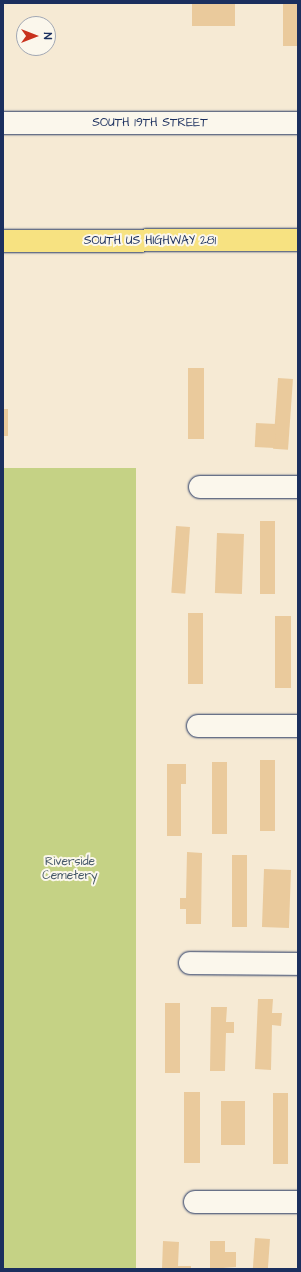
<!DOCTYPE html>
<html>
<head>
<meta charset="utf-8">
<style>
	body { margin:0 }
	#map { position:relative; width:301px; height:1272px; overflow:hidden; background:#f6ead4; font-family:"Architects Daughter",sans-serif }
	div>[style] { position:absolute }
	.green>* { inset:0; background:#c5d285; transform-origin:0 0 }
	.building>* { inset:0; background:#eaca9c; transform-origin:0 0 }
	.roads { filter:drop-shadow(0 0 1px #1b2f5e) drop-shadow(0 0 1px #1b2f5e) }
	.minor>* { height:22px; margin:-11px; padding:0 11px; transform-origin:11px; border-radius:11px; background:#fbf7ec }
	.highway>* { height:22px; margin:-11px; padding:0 11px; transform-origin:11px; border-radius:11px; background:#f7e281 }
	span { translate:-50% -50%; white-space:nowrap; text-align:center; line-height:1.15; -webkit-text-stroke:4px #fbf7ec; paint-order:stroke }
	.street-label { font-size:12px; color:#1b2f5e }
	.park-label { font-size:12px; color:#465868 }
	.frame { position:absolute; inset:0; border:4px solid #1b2f5e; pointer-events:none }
	.north { position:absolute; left:16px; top:16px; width:40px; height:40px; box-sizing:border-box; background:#fbf7ec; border:1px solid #a1a7b3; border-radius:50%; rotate:90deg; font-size:11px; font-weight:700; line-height:16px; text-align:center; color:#1b2f5e }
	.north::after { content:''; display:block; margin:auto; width:14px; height:18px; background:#c8321e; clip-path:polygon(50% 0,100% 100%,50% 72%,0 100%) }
</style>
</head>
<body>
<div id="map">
	<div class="green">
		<div style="left:3px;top:468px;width:133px;height:801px"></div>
	</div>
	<div class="building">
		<div style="left:192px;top:3px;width:43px;height:23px"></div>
		<div style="left:283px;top:3px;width:15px;height:43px"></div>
		<div style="left:188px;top:368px;width:16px;height:71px"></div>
		<div style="left:278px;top:378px;width:15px;height:71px;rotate:4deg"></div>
		<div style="left:3px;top:409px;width:5px;height:27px"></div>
		<div style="left:256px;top:423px;width:20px;height:24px;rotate:3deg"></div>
		<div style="left:260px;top:521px;width:15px;height:73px"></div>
		<div style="left:176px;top:526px;width:14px;height:67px;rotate:4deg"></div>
		<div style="left:217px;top:533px;width:27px;height:60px;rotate:2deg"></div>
		<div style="left:188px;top:613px;width:15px;height:71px"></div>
		<div style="left:275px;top:616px;width:16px;height:72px"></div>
		<div style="left:260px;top:760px;width:15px;height:71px"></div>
		<div style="left:212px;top:762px;width:15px;height:72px"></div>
		<div style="clip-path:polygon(167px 764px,186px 764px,186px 784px,181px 784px,181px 836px,167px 836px)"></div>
		<div style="clip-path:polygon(187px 852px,202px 853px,201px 924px,186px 924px,186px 909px,180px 909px,180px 898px,186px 898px)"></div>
		<div style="left:232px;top:855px;width:15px;height:72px"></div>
		<div style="left:264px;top:869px;width:27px;height:58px;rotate:2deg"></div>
		<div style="clip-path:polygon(258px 999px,273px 999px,272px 1013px,282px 1013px,281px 1026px,272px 1025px,271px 1070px,255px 1069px)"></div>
		<div style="left:165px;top:1003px;width:15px;height:70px"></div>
		<div style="clip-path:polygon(211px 1007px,227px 1007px,226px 1022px,234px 1022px,234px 1033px,226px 1033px,225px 1071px,210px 1071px)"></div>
		<div style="left:184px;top:1092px;width:16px;height:71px"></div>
		<div style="left:273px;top:1093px;width:15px;height:71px"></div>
		<div style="left:221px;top:1101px;width:24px;height:44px"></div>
		<div style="left:255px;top:1238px;width:15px;height:31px;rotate:4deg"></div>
		<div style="clip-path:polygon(163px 1241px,179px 1242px,178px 1266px,191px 1266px,191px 1269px,162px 1269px)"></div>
		<div style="clip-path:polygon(210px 1241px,225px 1241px,225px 1252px,236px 1252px,236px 1267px,210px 1269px)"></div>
	</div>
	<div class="roads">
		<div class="minor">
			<div style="left:3px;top:123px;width:295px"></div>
			<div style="left:200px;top:487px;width:98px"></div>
			<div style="left:198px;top:726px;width:100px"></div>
			<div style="left:190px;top:963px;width:108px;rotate:0.5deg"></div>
			<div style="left:195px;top:1202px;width:103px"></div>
		</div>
		<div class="highway">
			<div style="left:3px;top:241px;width:295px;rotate:-0.2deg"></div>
		</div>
	</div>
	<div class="street-label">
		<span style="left:150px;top:123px">SOUTH 19TH STREET</span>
		<span style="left:150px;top:241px">SOUTH US HIGHWAY 281</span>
	</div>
	<div class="park-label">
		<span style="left:70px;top:869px">Riverside<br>Cemetery</span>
	</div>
	<div class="frame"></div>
	<div class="north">N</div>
</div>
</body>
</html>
